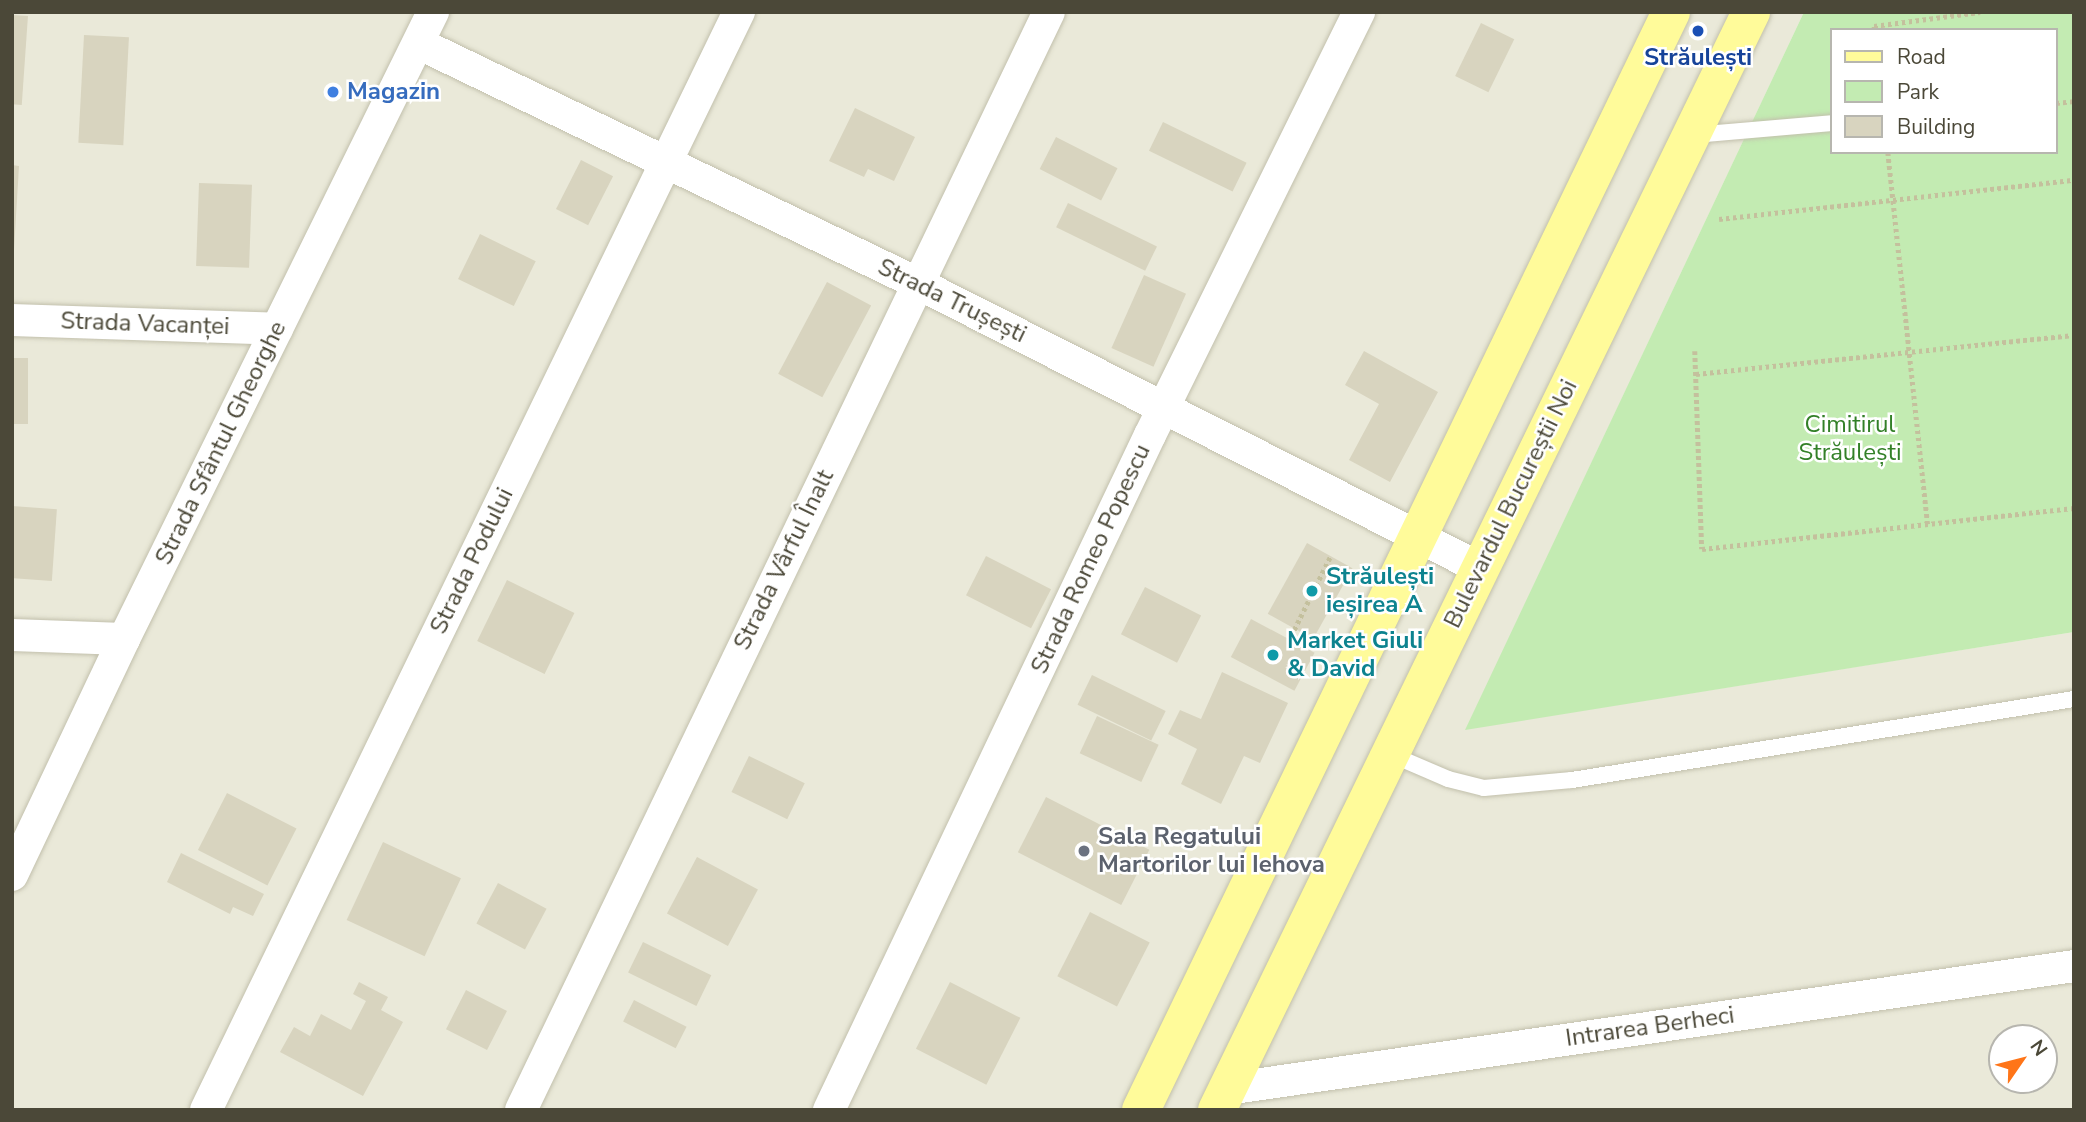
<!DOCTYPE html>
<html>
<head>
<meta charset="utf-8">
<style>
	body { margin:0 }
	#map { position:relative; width:2086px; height:1122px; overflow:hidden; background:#f6f5eb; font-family:"Nunito Sans",sans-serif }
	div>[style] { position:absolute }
	.residential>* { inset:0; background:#eae9d9 }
	.green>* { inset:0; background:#c3ebb2 }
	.building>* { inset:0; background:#d8d4bf; transform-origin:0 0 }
	.path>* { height:4.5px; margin-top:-2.25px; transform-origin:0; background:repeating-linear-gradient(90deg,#c4c09d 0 3.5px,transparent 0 7px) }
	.roads { filter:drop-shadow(0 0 2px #c2c0ac) drop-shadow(0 0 2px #c2c0ac) }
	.service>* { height:16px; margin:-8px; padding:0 8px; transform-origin:8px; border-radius:8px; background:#fff }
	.minor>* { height:32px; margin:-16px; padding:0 16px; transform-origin:16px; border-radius:16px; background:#fff }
	.primary>* { height:38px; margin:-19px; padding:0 19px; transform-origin:19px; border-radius:19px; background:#fffb9a }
	.dots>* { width:19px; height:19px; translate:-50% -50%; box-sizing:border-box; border:4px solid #fff; border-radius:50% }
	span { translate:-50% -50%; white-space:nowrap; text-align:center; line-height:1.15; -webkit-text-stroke:5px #fff; paint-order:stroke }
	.transit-label { font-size:24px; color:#164399; font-weight:700 }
	.shop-label { font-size:24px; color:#366cbe; font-weight:700 }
	.left { translate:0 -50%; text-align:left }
	.street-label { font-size:24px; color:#4b4838 }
	.park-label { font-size:24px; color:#338028 }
	.culture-label { font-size:24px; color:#0d838f; font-weight:700 }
	.worship-label { font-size:24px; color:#5b616d; font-weight:700 }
	.frame { position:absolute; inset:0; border:14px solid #4b4838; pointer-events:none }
	.legend { position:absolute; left:1830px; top:28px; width:228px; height:126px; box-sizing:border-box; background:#fff; border:2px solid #b7b6af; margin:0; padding:9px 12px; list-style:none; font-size:21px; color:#4b4838 }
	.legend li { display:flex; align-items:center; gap:14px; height:35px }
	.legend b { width:35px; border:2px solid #b7b6af }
	.north { position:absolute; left:1988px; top:1024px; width:70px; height:70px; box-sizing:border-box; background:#fff; border:2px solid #b7b6af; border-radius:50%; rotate:55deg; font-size:19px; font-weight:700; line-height:28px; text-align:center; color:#4b4838 }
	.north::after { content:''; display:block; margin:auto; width:24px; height:32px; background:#ff7518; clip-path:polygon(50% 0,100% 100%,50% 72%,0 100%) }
</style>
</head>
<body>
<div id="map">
	<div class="residential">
		<div style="clip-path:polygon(evenodd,12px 12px,1804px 12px,1466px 729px,2074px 632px,2074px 1110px,12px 1110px,12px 12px,2002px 1038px,2044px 1038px,2044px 1080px,2002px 1080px,2002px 1038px)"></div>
	</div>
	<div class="green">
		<div style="clip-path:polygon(evenodd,1804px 12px,2074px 12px,2074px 632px,1465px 730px,1804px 12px,1832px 30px,2056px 30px,2056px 152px,1832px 152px,1832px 30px)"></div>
	</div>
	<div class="building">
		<div style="left:12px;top:15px;width:16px;height:89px;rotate:4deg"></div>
		<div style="left:1481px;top:23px;width:37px;height:59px;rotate:26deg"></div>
		<div style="left:84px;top:35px;width:45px;height:108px;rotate:3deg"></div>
		<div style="clip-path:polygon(855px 108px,915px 137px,894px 181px,868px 169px,864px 177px,829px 161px)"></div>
		<div style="left:1163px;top:122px;width:93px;height:32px;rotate:26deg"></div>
		<div style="left:1056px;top:137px;width:69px;height:36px;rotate:27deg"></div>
		<div style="left:581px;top:160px;width:36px;height:55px;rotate:27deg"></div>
		<div style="clip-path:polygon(12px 165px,19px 166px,14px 250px,12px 250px)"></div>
		<div style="left:199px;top:183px;width:53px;height:83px;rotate:2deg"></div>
		<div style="left:1068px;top:203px;width:99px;height:27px;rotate:26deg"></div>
		<div style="left:480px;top:234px;width:62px;height:50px;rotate:26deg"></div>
		<div style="left:1144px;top:275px;width:46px;height:80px;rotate:24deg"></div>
		<div style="left:827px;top:282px;width:50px;height:104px;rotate:28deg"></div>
		<div style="clip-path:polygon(1364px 351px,1438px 392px,1390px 482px,1349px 460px,1379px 404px,1345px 385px)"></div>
		<div style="left:12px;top:358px;width:16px;height:66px"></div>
		<div style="left:12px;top:506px;width:45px;height:72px;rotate:4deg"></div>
		<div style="left:1307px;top:543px;width:52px;height:81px;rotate:29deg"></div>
		<div style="left:986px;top:556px;width:73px;height:44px;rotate:27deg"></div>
		<div style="left:507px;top:580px;width:75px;height:68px;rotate:26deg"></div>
		<div style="left:1145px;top:587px;width:63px;height:53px;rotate:27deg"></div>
		<div style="left:1251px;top:619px;width:72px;height:43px;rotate:28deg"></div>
		<div style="clip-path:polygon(1222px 672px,1288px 703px,1260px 763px,1244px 756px,1221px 804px,1181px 784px,1197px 749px,1168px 734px,1180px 710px,1201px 719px)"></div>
		<div style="left:1092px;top:675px;width:82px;height:33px;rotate:26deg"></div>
		<div style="left:1097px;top:716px;width:68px;height:41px;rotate:25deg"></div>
		<div style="left:749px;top:756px;width:62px;height:40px;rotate:26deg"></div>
		<div style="left:227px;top:793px;width:78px;height:64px;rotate:27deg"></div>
		<div style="left:1046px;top:797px;width:116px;height:62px;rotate:27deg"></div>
		<div style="left:383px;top:842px;width:86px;height:86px;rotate:25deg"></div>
		<div style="clip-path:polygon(181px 853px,264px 894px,253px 916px,233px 907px,230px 914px,167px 882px)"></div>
		<div style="left:697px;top:857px;width:69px;height:64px;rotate:28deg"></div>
		<div style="left:498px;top:883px;width:55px;height:46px;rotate:28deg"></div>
		<div style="left:1090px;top:912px;width:67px;height:72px;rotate:27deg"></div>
		<div style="left:643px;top:942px;width:76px;height:34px;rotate:26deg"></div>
		<div style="clip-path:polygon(359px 982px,388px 997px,381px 1010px,403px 1022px,363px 1096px,280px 1052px,294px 1027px,310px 1036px,321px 1014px,351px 1030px,366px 1001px,353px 994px)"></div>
		<div style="left:950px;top:982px;width:79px;height:75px;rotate:27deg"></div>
		<div style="left:466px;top:990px;width:46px;height:44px;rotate:27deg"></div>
		<div style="left:634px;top:1000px;width:59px;height:24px;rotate:27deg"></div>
	</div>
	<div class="path">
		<div style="left:1874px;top:30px;width:4px;rotate:-90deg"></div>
		<div style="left:1874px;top:26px;width:107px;rotate:-7.5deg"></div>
		<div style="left:2056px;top:103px;width:18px;rotate:-6deg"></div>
		<div style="left:1888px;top:152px;width:374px;rotate:83.9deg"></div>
		<div style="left:1719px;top:219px;width:357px;rotate:-6.3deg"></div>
		<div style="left:1695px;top:351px;width:198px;rotate:88deg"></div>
		<div style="left:1702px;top:549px;width:374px;rotate:-6.3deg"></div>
		<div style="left:1696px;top:374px;width:380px;rotate:-5.9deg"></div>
		<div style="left:1291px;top:636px;width:90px;rotate:-63.7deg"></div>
	</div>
	<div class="roads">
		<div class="service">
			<div style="left:1693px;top:135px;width:140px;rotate:-4.9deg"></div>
			<div style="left:1390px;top:754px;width:63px;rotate:23.3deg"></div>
			<div style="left:1448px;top:779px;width:37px;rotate:14deg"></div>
			<div style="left:1484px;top:788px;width:88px;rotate:-5.2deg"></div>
			<div style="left:1572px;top:780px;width:508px;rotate:-9.17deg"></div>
		</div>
		<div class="minor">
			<div style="left:420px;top:44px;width:551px;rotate:25.68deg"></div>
			<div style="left:917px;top:283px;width:631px;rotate:26.85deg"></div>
			<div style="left:12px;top:320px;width:265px;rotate:1.9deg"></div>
			<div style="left:12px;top:635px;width:112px;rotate:2deg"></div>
			<div style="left:12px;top:875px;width:261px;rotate:-64.6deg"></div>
			<div style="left:124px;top:639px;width:699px;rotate:-63.76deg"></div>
			<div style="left:1227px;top:1089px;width:856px;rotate:-8.26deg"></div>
			<div style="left:206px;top:1110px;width:1221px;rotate:-64.11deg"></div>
			<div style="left:521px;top:1110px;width:1218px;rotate:-64.32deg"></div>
			<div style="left:829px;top:1110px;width:747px;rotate:-64.57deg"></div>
			<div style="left:1150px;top:435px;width:472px;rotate:-63.7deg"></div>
		</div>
		<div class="primary">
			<div style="left:1141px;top:1110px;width:1219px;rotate:-64.23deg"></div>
			<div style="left:1217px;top:1110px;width:1221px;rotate:-64.06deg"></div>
		</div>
	</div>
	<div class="dots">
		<div style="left:1698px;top:31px;background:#1a4fb4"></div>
		<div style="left:333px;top:92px;background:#3f7fe0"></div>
		<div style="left:1312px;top:591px;background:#0f9aa8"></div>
		<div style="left:1273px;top:655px;background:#0f9aa8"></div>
		<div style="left:1084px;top:851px;background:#6b7280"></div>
	</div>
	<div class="transit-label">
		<span style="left:1698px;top:58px">Străulești</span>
	</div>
	<div class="shop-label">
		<span class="left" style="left:347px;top:92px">Magazin</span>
	</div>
	<div class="street-label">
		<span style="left:952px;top:301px;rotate:26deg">Strada Trușești</span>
		<span style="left:145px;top:324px;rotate:2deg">Strada Vacanței</span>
		<span style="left:221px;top:443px;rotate:-64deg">Strada Sfântul Gheorghe</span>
		<span style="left:1511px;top:504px;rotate:-64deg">Bulevardul Bucureștii Noi</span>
		<span style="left:1091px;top:559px;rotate:-65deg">Strada Romeo Popescu</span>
		<span style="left:784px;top:560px;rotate:-64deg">Strada Vârful Înalt</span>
		<span style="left:472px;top:561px;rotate:-64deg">Strada Podului</span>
		<span style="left:1650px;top:1027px;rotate:-8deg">Intrarea Berheci</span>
	</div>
	<div class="park-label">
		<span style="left:1850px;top:439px">Cimitirul<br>Străulești</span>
	</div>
	<div class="culture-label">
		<span class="left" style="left:1326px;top:591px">Străulești<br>ieșirea A</span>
		<span class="left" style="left:1287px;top:655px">Market Giuli<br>&amp; David</span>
	</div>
	<div class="worship-label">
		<span class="left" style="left:1098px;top:851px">Sala Regatului<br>Martorilor lui Iehova</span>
	</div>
	<div class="frame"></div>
	<ul class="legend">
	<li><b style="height:9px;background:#fffb9a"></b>Road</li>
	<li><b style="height:19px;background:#c3ebb2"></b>Park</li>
	<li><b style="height:19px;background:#d8d4bf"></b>Building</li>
	</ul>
	<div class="north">N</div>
</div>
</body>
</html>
